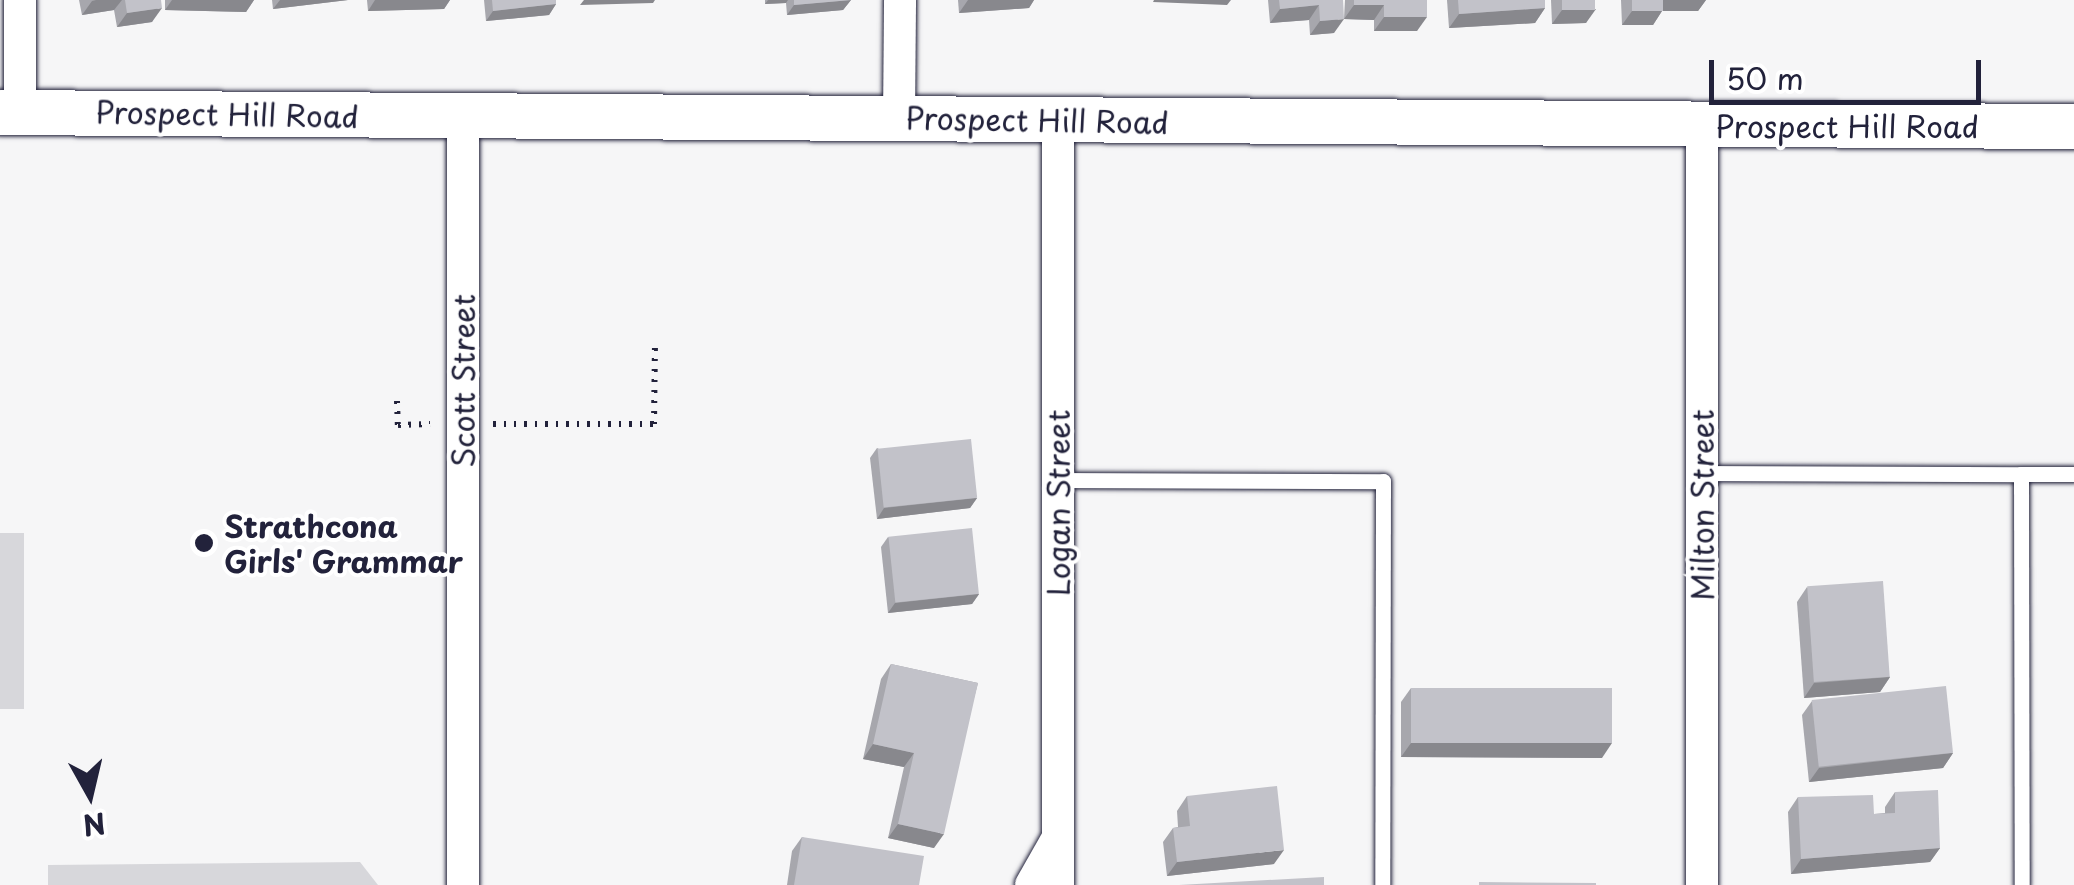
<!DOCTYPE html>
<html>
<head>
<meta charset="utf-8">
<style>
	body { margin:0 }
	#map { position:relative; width:2074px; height:885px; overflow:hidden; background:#f6f6f7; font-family:"Playpen Sans",sans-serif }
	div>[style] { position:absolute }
	.green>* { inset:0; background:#d7d7db; transform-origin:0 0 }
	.path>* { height:6px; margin-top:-3px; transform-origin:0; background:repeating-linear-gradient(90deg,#22223b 0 2.5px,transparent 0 10.5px) }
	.roads { filter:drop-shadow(0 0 2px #22223b) drop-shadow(0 0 2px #22223b) }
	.lane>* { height:15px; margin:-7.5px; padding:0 7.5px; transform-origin:7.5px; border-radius:7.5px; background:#fff }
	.street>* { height:32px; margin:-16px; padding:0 16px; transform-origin:16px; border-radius:16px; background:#fff }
	.secondary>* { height:45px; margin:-22.5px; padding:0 22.5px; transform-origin:22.5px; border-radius:22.5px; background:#fff }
	.wall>* { inset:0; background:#a7a7ad }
	.shaded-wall>* { inset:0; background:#88888d }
	.building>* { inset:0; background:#c2c2c9; transform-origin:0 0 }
	.dots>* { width:28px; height:28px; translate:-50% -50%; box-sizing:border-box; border:5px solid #fff; border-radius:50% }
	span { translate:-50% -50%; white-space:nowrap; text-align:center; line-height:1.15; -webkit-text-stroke:8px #fff; paint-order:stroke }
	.street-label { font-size:30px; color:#22223b }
	.poi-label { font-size:30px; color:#22223b; font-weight:700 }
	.left { translate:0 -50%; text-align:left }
	.north { position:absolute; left:40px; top:745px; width:100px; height:100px; -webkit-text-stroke:8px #fff; paint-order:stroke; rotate:172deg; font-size:28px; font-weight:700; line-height:40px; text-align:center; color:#22223b }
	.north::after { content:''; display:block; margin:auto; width:35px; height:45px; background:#22223b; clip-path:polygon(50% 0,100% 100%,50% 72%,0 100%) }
	.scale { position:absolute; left:1709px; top:60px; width:272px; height:45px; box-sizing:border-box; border:5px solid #22223b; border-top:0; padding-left:12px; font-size:30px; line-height:35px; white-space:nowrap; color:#22223b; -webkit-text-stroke:8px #fff; paint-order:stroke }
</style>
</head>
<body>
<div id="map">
	<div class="green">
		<div style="left:0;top:533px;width:24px;height:176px"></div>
		<div style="clip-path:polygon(360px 862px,378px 885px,48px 885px,48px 865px)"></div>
	</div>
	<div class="path">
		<div style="left:397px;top:401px;width:24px;rotate:88deg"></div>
		<div style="left:398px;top:425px;width:32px;rotate:-2deg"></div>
		<div style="left:493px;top:424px;width:161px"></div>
		<div style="left:654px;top:424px;width:82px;rotate:-89.3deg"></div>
	</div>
	<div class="roads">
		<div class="lane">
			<div style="left:1702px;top:473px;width:319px;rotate:0.2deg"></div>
			<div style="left:2021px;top:474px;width:411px;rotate:89.9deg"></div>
			<div style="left:2021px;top:474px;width:53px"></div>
			<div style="left:1058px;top:480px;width:325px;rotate:0.2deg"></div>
			<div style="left:1383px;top:481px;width:404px;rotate:90.1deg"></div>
		</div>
		<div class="street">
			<div style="left:20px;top:112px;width:112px;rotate:-90deg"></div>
			<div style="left:899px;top:119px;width:119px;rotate:-89.5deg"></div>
			<div style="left:1058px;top:121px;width:764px;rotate:90deg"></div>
			<div style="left:463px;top:885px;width:768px;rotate:-90deg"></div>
			<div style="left:1031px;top:885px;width:51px;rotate:-60.4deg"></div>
			<div style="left:1702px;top:885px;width:760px;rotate:-90deg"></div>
		</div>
		<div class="secondary">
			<div style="left:0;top:112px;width:2074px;rotate:0.39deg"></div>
		</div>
	</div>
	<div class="wall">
		<div style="clip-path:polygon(79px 0,161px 0,152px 22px,117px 27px,114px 10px,82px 15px)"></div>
		<div style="clip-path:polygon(165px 0,254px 0,246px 12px,165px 10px)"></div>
		<div style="clip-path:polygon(272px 0,348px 0,273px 9px)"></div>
		<div style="clip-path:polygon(367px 0,450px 0,444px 9px,368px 11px)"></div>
		<div style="clip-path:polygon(484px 0,556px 0,556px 4px,549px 15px,486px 21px)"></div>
		<div style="clip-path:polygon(765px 0,851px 0,843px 10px,787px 15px,786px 3px,765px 4px)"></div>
		<div style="clip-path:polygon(958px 0,1034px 0,1029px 8px,959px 13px)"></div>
		<div style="clip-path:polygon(1268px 0,1343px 0,1334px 33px,1310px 35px,1309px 20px,1270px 23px)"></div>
		<div style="clip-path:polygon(1345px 0,1427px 0,1417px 31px,1374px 31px,1374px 20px,1344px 19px)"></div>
		<div style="clip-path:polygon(1447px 0,1545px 0,1545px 8px,1535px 23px,1449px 28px)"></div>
		<div style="clip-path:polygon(1551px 0,1595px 0,1586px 23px,1552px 24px)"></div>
		<div style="clip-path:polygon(1621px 0,1706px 0,1698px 11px,1662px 11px,1653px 25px,1622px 25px)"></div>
		<div style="clip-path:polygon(877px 448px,977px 498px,970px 508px,877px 519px,870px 458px)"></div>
		<div style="clip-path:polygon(888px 537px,979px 594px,972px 604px,888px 613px,881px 547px)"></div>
		<div style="clip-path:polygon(1807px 587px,1890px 677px,1880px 692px,1804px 698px,1797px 602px)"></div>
		<div style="clip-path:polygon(891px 664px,978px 683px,934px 848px,888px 838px,904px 767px,863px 759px,881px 679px)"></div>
		<div style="clip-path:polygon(1411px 688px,1602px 758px,1401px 757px,1401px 702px)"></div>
		<div style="clip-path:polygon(1812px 701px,1953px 753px,1943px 768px,1809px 782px,1802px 715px)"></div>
		<div style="clip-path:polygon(1895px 792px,1940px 848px,1930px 862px,1791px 874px,1788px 812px,1798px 797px,1874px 814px,1885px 813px,1885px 807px)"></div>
		<div style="clip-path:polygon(1187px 796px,1274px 864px,1167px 876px,1163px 842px,1173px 828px,1178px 827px,1177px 811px)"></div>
		<div style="clip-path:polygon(802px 837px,919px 885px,787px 885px,792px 851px)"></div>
	</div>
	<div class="shaded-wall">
		<div style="clip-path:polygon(96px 0,122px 0,114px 10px,82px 15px,92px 1px)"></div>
		<div style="clip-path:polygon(172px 0,254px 0,246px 12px,165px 10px)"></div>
		<div style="clip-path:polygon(280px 0,348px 0,273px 9px)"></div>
		<div style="clip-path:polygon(375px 0,450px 0,444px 9px,368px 11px)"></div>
		<div style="clip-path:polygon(584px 0,655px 0,653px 3px,580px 5px)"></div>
		<div style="clip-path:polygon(768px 0,788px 0,786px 3px,765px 4px)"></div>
		<div style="clip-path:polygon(851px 0,843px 10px,787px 15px,794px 5px)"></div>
		<div style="clip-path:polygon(968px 0,1034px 0,1029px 8px,959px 13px)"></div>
		<div style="clip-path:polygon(1154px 0,1231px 0,1227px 5px,1153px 2px)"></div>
		<div style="clip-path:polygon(1660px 0,1706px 0,1698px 11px,1662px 11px,1653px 25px,1622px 25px,1632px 11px)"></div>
		<div style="clip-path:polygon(556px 4px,549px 15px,486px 21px,493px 11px)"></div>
		<div style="clip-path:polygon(1319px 5px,1309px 20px,1270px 23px,1280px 9px)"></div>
		<div style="clip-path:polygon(1354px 5px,1384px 5px,1374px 20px,1344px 19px)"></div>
		<div style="clip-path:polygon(162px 8px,152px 22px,117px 27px,127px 13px)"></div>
		<div style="clip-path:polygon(1545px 8px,1535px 23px,1449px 28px,1459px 14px)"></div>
		<div style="clip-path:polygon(1596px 9px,1586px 23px,1552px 24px,1562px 10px)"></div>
		<div style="clip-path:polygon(1384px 17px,1427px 17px,1417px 31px,1374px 31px)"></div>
		<div style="clip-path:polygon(1344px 19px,1334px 33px,1310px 35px,1320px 21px)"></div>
		<div style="clip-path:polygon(977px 498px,970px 508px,877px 519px,884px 508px)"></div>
		<div style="clip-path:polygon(979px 594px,972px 604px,888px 613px,895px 603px)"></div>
		<div style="clip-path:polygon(1890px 677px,1880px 692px,1804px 698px,1814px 683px)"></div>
		<div style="clip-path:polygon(1411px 743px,1612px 743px,1602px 758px,1401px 757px)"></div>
		<div style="clip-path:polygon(873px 744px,914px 753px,904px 767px,863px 759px)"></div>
		<div style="clip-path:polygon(1953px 753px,1943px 768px,1809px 782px,1819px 768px)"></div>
		<div style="clip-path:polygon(898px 824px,944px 834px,934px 848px,888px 838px)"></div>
		<div style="clip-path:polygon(1940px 848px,1930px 862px,1791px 874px,1801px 859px)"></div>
		<div style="clip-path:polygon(1284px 850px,1274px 864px,1167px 876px,1177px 862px)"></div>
	</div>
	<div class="building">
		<div style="clip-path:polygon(125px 0,161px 0,162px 8px,127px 13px)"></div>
		<div style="clip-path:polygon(492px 0,556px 0,556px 4px,493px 11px)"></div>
		<div style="clip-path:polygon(794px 0,851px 0,794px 5px)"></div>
		<div style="clip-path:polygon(1279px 0,1343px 0,1344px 19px,1320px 21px,1319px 5px,1280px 9px)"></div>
		<div style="clip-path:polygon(1354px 0,1427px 0,1427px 17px,1384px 17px,1384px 5px,1354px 5px)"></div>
		<div style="clip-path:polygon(1458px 0,1545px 0,1545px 8px,1459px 14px)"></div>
		<div style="left:1562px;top:0;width:33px;height:10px"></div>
		<div style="left:1632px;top:0;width:31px;height:11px"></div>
		<div style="left:971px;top:439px;width:59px;height:94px;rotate:84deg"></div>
		<div style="left:972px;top:528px;width:66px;height:84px;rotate:84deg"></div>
		<div style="left:1883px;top:581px;width:96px;height:76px;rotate:86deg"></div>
		<div style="clip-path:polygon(891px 664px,978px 683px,944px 834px,898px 824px,914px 753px,873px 744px)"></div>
		<div style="left:1946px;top:686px;width:67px;height:135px;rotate:84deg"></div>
		<div style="left:1411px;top:688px;width:201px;height:55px"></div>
		<div style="clip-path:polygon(1277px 786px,1284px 850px,1177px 862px,1173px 828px,1190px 826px,1187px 796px)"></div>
		<div style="clip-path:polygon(1938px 790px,1940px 848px,1801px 859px,1798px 797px,1873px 795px,1874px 814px,1895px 813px,1895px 792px)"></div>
		<div style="clip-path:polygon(802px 837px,924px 856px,919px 885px,794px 885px)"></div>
		<div style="clip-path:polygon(1324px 877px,1324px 885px,1179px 885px)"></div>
		<div style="clip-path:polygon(1479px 882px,1596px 883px,1596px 885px,1479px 885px)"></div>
	</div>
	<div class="dots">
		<div style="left:204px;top:543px;background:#22223b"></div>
	</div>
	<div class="street-label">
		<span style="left:227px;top:114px;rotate:1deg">Prospect Hill Road</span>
		<span style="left:1037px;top:120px;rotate:1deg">Prospect Hill Road</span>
		<span style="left:1847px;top:126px">Prospect Hill Road</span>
		<span style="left:463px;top:381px;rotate:-90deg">Scott Street</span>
		<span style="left:1058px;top:503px;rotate:-90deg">Logan Street</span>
		<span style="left:1702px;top:505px;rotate:-90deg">Milton Street</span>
	</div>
	<div class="poi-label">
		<span class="left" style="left:224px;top:543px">Strathcona<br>Girls' Grammar</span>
	</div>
	<div class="north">N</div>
	<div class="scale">50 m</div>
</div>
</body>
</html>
